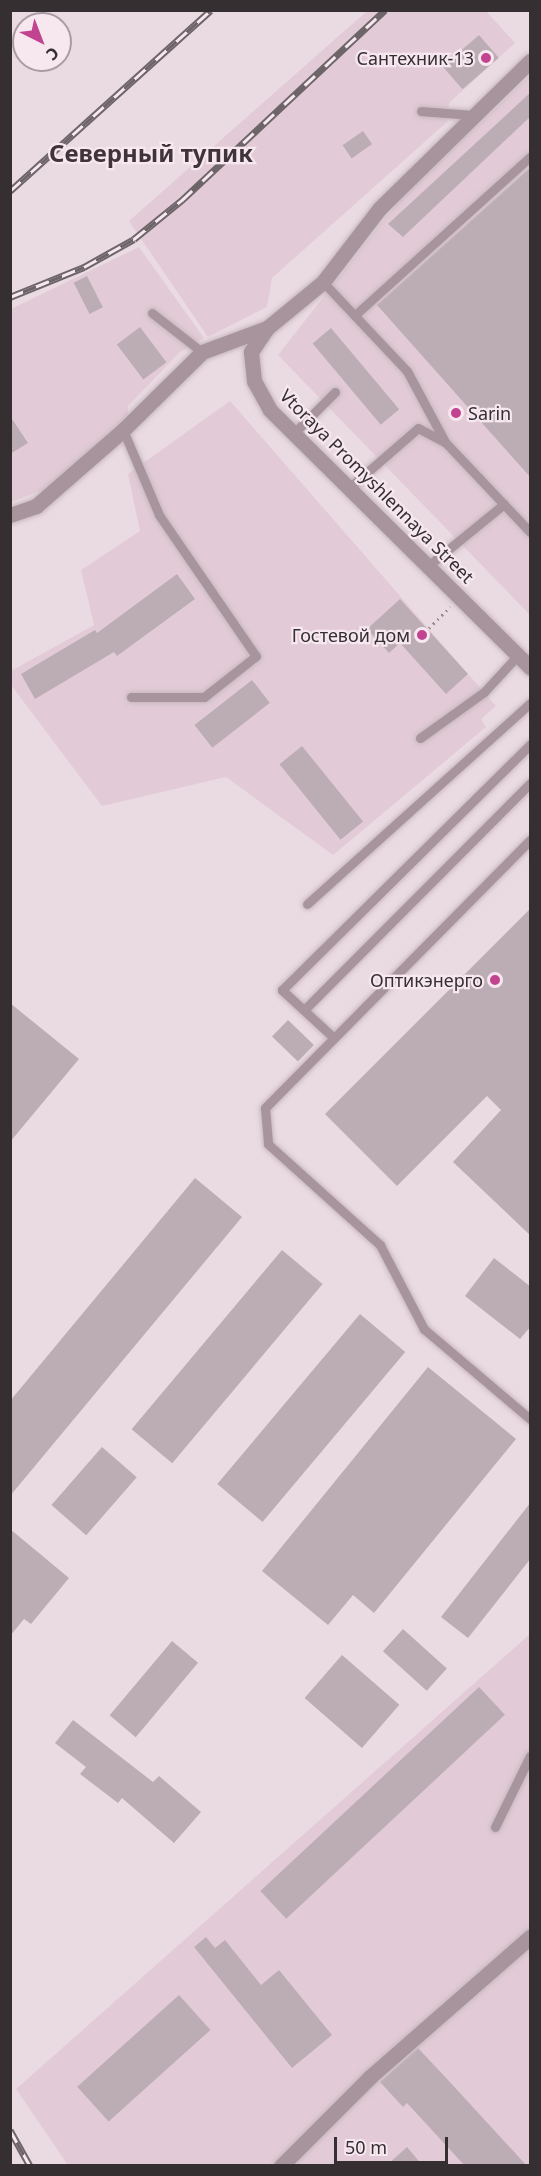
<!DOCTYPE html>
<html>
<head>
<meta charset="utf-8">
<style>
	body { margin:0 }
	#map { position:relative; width:541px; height:2176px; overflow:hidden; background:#eadae1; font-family:"Noto Sans",sans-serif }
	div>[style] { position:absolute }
	.built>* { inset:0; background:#e2cbd6 }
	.building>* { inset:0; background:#bcadb4; transform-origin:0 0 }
	.path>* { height:3px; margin-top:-1.5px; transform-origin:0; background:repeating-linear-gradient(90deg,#978c91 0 1.5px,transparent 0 6px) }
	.roads { filter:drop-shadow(0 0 2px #c6b8be) drop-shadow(0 0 2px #c6b8be) }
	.lane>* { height:9px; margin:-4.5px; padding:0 4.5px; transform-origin:4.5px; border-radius:4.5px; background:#a7949d }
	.street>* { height:15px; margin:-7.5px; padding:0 7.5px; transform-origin:7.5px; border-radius:7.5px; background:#a7949d }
	.rail>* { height:7px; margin-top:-3.5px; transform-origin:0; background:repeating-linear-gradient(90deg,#f7e7ef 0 14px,#6e6569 0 28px); box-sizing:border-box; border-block:2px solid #6e6569 }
	.dots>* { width:16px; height:16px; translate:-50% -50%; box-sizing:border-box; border:3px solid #f7e7ef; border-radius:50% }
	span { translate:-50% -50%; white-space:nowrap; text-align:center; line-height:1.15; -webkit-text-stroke:4.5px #f7e7ef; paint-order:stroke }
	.poi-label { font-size:18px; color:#352f32 }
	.right { translate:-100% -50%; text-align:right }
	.left { translate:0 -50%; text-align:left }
	.street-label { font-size:18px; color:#352f32 }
	.district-label { font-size:24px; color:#40343a; font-weight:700 }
	.frame { position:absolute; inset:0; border:12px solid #352f32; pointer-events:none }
	.north { position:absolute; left:12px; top:12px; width:60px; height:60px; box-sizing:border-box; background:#f7e7ef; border:2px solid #a99da3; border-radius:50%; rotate:138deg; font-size:16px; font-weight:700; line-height:24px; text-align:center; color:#352f32 }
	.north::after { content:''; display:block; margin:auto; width:21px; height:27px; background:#c2438f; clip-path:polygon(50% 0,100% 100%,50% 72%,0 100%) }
	.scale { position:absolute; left:334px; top:2137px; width:114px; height:27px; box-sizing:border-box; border:3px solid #352f32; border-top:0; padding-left:8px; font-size:18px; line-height:21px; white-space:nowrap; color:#352f32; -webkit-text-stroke:4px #f7e7ef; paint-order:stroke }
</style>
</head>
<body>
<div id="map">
	<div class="built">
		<div style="clip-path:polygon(367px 11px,486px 11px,515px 43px,449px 103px,447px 122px,272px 278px,267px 307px,208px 337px,129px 221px)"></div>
		<div style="clip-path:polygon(530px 76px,530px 615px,278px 355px,403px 196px)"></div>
		<div style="clip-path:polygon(139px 247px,204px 338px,180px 352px,128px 406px,128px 415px,48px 488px,11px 502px,11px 309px)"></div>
		<div style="clip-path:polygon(230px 401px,496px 706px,481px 719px,486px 727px,333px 855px,226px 777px,102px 806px,11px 685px,11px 671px,94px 625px,81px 570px,140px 531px,128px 474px)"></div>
		<div style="clip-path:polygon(530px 1634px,530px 2165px,68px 2165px,16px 2089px)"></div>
	</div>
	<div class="building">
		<div style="left:479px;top:35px;width:30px;height:48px;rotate:49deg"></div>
		<div style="clip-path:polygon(531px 92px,531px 116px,403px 237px,388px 224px)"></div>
		<div style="left:363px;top:131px;width:16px;height:25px;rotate:55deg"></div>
		<div style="clip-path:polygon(531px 167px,531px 478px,377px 305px)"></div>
		<div style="left:87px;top:276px;width:35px;height:15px;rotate:63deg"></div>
		<div style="left:140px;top:327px;width:44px;height:29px;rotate:53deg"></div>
		<div style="left:331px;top:328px;width:106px;height:24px;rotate:50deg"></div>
		<div style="clip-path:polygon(10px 416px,28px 443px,10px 454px)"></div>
		<div style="clip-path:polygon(177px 574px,195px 599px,117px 656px,114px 652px,35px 699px,21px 674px,95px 630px,97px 633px)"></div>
		<div style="clip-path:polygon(400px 599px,468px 674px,446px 694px,400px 643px,389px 653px,367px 629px)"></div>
		<div style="left:252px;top:680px;width:29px;height:73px;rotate:52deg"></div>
		<div style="left:302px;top:746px;width:97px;height:29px;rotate:51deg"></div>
		<div style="clip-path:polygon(531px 908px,531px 1236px,453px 1162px,501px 1110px,487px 1096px,397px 1186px,325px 1114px)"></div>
		<div style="clip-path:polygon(10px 1003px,79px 1059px,10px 1142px)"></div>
		<div style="left:288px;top:1020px;width:36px;height:23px;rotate:44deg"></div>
		<div style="clip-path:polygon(195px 1178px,242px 1217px,10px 1496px,10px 1401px)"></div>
		<div style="left:282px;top:1250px;width:53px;height:234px;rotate:40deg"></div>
		<div style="clip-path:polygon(494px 1258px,531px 1287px,531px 1326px,520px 1339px,465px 1296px)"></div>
		<div style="left:360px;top:1314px;width:59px;height:222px;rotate:40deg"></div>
		<div style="clip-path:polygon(428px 1367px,516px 1439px,374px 1613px,353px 1595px,328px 1625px,262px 1571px)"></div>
		<div style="left:102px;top:1447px;width:46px;height:77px;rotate:41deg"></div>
		<div style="clip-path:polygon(531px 1502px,531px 1558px,468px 1638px,441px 1617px)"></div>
		<div style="clip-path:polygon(10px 1529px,69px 1578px,31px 1624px,24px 1619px,10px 1636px)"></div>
		<div style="left:403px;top:1629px;width:59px;height:30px;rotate:42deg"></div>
		<div style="left:172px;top:1641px;width:34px;height:97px;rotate:40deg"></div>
		<div style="left:342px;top:1655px;width:76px;height:57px;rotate:41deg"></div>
		<div style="left:479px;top:1687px;width:38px;height:299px;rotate:47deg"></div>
		<div style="clip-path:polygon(73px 1720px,153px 1782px,159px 1776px,201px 1812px,174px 1843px,122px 1798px,118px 1803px,80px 1774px,86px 1767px,55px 1743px)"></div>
		<div style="clip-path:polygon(206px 1937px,215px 1948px,225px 1940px,261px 1985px,279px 1970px,332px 2035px,292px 2068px,194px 1947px)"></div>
		<div style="left:179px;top:1995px;width:47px;height:137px;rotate:48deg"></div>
		<div style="clip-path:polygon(418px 2048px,448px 2080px,527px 2166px,465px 2166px,407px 2103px,403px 2107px,380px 2082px)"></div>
		<div style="clip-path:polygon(407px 2147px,423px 2166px,386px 2166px)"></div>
	</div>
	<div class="path">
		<div style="left:429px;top:628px;width:30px;rotate:-45deg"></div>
	</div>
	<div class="roads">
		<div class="lane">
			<div style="left:421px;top:111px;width:51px;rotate:4.5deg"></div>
			<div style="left:323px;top:282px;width:122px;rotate:46.7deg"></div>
			<div style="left:407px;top:371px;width:81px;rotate:61.8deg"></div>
			<div style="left:445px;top:442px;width:124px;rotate:46.6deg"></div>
			<div style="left:152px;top:313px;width:63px;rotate:38deg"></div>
			<div style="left:355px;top:315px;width:236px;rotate:-42.1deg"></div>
			<div style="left:123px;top:430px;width:92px;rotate:67deg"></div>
			<div style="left:159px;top:515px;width:171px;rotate:55.5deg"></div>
			<div style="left:256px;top:656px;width:66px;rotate:141.7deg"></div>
			<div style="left:204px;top:697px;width:73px;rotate:180deg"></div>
			<div style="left:294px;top:433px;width:58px;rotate:-45deg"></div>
			<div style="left:349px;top:488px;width:91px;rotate:-41deg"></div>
			<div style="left:418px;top:428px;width:30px;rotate:28deg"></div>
			<div style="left:428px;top:566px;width:98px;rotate:-39.2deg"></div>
			<div style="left:420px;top:738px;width:79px;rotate:-35.7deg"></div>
			<div style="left:484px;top:692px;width:50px;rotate:-47.4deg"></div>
			<div style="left:530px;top:840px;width:377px;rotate:134.7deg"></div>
			<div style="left:265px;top:1108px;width:36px;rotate:85deg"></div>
			<div style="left:268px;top:1144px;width:151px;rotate:42deg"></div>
			<div style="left:380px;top:1245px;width:95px;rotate:62.4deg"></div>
			<div style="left:424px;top:1329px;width:139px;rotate:40.3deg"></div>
			<div style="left:307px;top:904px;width:300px;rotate:-42deg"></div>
			<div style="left:304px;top:1010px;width:320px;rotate:-45.1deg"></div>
			<div style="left:334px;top:1038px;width:71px;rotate:-137.3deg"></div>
			<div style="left:282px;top:990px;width:349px;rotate:-44.7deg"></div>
			<div style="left:495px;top:1827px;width:79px;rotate:-63.8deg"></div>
		</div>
		<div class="street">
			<div style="left:530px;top:61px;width:211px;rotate:135.6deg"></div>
			<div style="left:379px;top:209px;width:92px;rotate:127.5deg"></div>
			<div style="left:323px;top:282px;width:72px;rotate:140.6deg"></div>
			<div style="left:267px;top:328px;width:29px;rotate:124deg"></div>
			<div style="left:251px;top:352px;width:29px;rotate:84deg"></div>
			<div style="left:254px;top:381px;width:33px;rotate:61deg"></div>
			<div style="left:270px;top:410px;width:366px;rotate:44.7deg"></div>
			<div style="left:10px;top:515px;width:28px;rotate:-19deg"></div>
			<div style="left:36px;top:506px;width:116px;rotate:-41.1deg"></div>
			<div style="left:123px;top:430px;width:111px;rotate:-44.6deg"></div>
			<div style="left:202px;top:352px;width:69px;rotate:-20.3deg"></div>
			<div style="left:281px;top:2166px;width:126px;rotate:-45deg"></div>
			<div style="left:370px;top:2077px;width:213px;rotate:-41.2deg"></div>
		</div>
	</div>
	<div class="rail">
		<div style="left:10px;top:191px;width:270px;rotate:-42deg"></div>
		<div style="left:10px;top:297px;width:80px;rotate:-22.1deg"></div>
		<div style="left:84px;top:267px;width:57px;rotate:-29.2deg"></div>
		<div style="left:134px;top:239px;width:62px;rotate:-39.1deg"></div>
		<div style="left:182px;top:200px;width:278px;rotate:-43.1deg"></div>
		<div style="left:10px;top:2130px;width:41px;rotate:60.9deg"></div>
	</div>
	<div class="dots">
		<div style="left:486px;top:58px;background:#c2438f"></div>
		<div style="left:456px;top:413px;background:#c2438f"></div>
		<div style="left:422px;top:635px;background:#c2438f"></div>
		<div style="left:495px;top:980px;background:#c2438f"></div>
	</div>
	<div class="poi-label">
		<span class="right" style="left:474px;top:58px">Сантехник-13</span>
		<span class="left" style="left:468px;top:413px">Sarin</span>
		<span class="right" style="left:410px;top:635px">Гостевой дом</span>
		<span class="right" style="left:483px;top:980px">Оптикэнерго</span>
	</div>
	<div class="street-label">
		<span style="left:377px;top:486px;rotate:45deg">Vtoraya Promyshlennaya Street</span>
	</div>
	<div class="district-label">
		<span style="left:151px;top:153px">Северный тупик</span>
	</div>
	<div class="frame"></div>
	<div class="north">С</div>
	<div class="scale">50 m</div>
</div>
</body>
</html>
